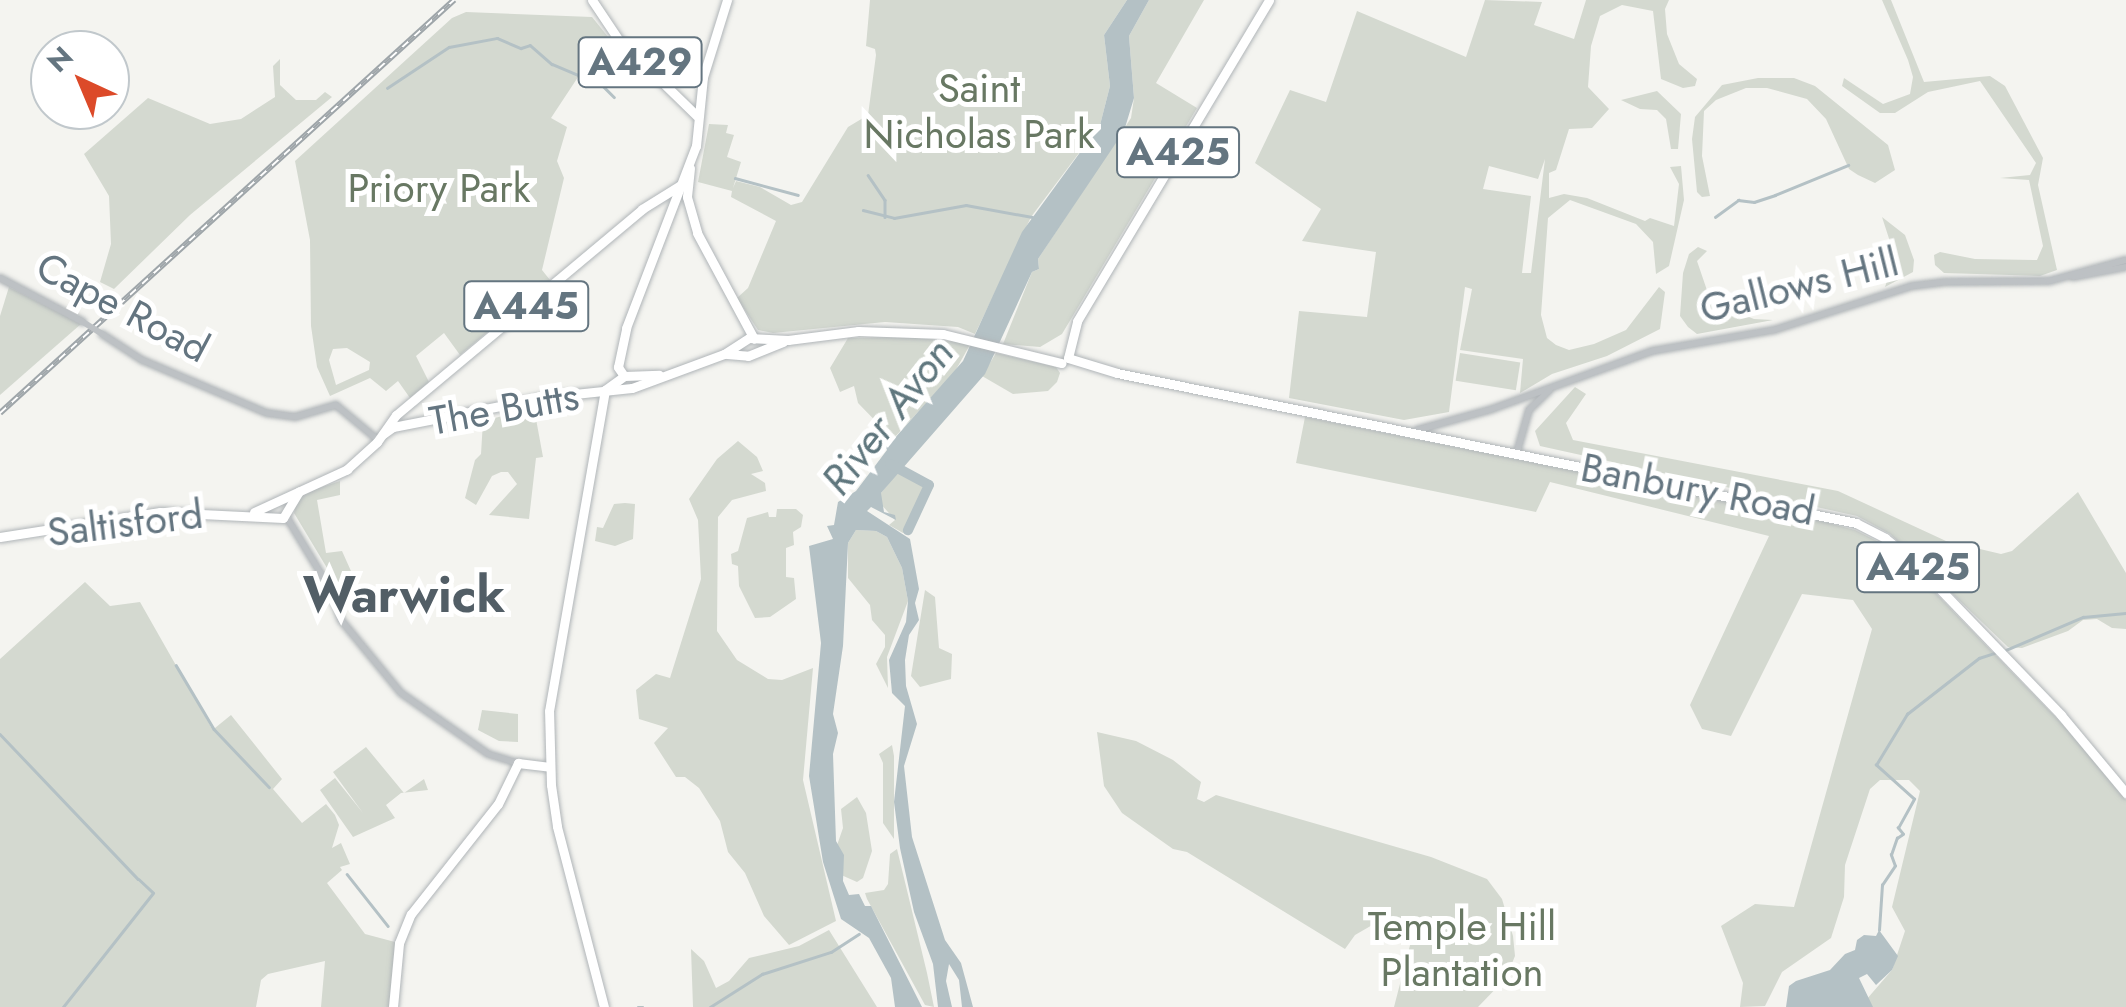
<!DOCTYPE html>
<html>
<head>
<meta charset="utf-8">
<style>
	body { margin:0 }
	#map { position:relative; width:2126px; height:1007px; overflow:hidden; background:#f4f4f0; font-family:Jost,sans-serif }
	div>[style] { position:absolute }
	.green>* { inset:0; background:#d4d9d0; transform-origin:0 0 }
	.water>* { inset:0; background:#b4c1c5 }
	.stream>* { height:2.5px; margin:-1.25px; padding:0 1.25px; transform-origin:1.25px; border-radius:1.25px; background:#b4c1c5 }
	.river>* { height:10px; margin:-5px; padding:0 5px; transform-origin:5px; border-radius:5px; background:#b4c1c5 }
	.roads { filter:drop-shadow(0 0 2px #b0b5b8) drop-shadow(0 0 2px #b0b5b8) }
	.tertiary>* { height:6px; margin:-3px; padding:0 3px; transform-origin:3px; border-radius:3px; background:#bdc1c4 }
	.primary>* { height:9px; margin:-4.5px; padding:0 4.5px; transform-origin:4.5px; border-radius:4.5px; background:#fff }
	.rail>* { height:6px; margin-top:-3px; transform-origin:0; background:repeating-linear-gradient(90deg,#fff 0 8px,#9ea5a9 0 16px); box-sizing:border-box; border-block:2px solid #9ea5a9 }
	.tertiary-bridge>* { height:6px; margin:-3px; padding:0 3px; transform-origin:3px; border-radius:3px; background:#bdc1c4 }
	span { translate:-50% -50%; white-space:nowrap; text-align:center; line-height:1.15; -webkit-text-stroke:10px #fff; paint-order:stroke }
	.shield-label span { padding:2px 8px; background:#fff; border:2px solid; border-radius:8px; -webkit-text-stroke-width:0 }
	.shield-label { font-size:38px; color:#647580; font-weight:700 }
	.park-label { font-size:40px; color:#687863 }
	.street-label { font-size:40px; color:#647580 }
	.water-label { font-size:42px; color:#60777e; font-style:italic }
	.district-label { font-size:50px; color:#525e66; font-weight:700 }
	.north { position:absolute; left:30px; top:30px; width:100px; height:100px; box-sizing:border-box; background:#fff; border:2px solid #c1c8cc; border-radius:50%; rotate:316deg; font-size:28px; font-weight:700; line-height:40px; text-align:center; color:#647580 }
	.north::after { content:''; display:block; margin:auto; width:35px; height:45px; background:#dc4a29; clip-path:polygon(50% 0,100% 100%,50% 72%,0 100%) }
</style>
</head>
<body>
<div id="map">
	<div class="green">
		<div style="clip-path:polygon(870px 0,1127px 0,1104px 35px,1110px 86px,1100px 125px,1031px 217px,975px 334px,958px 327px,885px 322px,773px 333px,758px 330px,737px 298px,748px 288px,776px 221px,731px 197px,732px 191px,698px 182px,709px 124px,728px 125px,726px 133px,734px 135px,727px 157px,741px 162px,733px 188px,736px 181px,760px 187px,791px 205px,802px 202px,848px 127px,868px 115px,876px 55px,875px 49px,866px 46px)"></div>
		<div style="clip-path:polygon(1149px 0,1204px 0,1156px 83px,1197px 108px,1062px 334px,1040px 347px,1003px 344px,1032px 272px,1039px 269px,1038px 259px,1131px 118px,1134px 98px,1129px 36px)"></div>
		<div style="clip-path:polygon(evenodd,1485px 0,1542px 2px,1534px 25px,1574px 39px,1586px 0,1669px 0,1665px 9px,1667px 34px,1679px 64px,1697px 79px,1695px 86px,1683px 88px,1661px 79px,1653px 11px,1622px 5px,1600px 16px,1591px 46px,1588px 87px,1609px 109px,1592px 128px,1569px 129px,1556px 170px,1549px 173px,1549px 198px,1564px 194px,1587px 198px,1645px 221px,1650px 218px,1674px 226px,1679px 184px,1670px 167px,1681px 166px,1684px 200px,1669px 266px,1656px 274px,1653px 242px,1636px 224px,1570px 200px,1548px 218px,1541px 315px,1547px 338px,1556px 345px,1569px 350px,1594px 344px,1626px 330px,1659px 287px,1665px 292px,1660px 329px,1607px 356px,1552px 374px,1520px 393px,1523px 359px,1460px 350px,1472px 289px,1465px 287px,1449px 412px,1404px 420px,1289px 398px,1299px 311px,1367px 317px,1376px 252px,1302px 241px,1321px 209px,1255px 163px,1290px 90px,1326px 102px,1357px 11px,1466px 57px,1485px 0,1545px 159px,1531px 273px,1522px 273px,1531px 196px,1483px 189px,1489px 166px,1538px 179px,1545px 159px)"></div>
		<div style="clip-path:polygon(1882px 0,1891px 0,1924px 82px,1990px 76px,2005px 86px,2043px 158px,2038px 185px,2057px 270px,2040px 276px,1944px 273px,1935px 265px,1934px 255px,1940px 252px,1975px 259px,2037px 260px,2043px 246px,2029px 180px,2000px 178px,2030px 175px,2036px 163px,1980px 81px,1928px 92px,1895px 113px,1880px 113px,1842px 86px,1844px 78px,1883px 104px,1910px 94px,1913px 77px,1908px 60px)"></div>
		<div style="clip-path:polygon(evenodd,466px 12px,592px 17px,613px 43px,591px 69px,584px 68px,551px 118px,567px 127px,557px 161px,564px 178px,542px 270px,550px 280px,460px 355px,444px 333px,416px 356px,429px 382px,410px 398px,398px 381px,386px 391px,370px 378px,330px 396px,317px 367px,311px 326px,310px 240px,295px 161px,452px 18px,466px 12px,347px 348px,370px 362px,369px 370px,336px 385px,329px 360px,333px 349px,347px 348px)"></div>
		<div style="clip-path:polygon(280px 59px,280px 85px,296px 100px,316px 100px,325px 92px,332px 97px,190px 215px,114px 289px,100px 282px,111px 244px,109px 196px,84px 154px,148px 98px,210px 124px,241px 119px,275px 97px,273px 66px)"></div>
		<div style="clip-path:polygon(1758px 78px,1794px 78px,1815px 86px,1888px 145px,1895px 170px,1875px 183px,1858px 175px,1849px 169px,1826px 119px,1807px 99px,1767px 88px,1746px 88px,1716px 100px,1704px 111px,1702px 156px,1710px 196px,1702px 197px,1697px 192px,1692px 139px,1695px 117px,1722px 85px)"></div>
		<div style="clip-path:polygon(1657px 91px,1681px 114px,1678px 149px,1671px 149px,1666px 119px,1657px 110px,1640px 109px,1621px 100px)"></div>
		<div style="clip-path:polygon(1882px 217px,1905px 235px,1914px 260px,1913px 272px,1885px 287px,1895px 257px)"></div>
		<div style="clip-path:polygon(1698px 247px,1707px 251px,1697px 261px,1711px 302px,1754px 319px,1773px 320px,1697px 334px,1688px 327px,1680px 316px,1683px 273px,1689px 254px)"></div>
		<div style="clip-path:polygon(9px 287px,81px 324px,0 395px,0 316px)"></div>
		<div style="clip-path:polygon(907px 337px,971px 343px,954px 373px,893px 439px,858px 403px,854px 386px,840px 392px,830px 368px,848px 338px)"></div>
		<div style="clip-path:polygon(996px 353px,1056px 367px,1060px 373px,1057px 382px,1048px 391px,1013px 394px,982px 376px)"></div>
		<div style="left:1460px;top:353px;width:61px;height:28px;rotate:9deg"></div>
		<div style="clip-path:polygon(1575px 387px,1586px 394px,1566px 423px,1573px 440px,1838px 491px,1946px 541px,2001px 554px,2012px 551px,2078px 492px,2126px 573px,2126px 629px,2112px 628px,2097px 619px,2083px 620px,2068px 631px,2022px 648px,2008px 647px,1890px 534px,1857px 516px,1540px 446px,1535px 431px)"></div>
		<div style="clip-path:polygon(534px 408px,543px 457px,536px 458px,529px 519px,489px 515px,517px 484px,508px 472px,501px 472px,492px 476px,476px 505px,465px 498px,475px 460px,481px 454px,483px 421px)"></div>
		<div style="clip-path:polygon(1305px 417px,1813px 519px,1855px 530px,1893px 549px,2095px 758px,2126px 800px,2126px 1007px,1860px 1007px,1892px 970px,1905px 931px,1892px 907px,1920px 791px,1909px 780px,1880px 780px,1870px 789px,1845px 865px,1844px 897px,1831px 938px,1782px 972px,1765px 1006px,1740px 1007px,1743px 983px,1721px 926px,1755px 904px,1794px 907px,1872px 629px,1853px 600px,1802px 594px,1731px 736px,1702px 729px,1690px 705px,1769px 536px,1550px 482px,1536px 512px,1296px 463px)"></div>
		<div style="clip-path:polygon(738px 441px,757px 457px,763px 471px,751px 474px,765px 483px,766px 491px,732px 500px,718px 517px,717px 631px,737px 660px,768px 679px,782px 680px,813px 668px,803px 780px,836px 921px,789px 945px,764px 916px,745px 873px,728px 852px,720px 821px,699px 788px,685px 777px,676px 777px,654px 743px,668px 728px,639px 719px,636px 690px,656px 674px,670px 678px,701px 579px,698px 520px,689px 499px,717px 459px)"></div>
		<div style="clip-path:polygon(902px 467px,933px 482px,910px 533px,903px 533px,889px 525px,895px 520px,880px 503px,881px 493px)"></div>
		<div style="clip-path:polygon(340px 481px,340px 495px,317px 500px,326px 553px,342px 551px,355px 580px,336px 583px,294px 513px,296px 502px,307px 492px)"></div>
		<div style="clip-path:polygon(625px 503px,635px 504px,633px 539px,615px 546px,595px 541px,597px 527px,603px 528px,614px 504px)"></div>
		<div style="clip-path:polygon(777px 509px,796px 509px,803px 515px,801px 527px,793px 532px,794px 545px,786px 548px,786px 577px,794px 578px,796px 599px,770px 617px,755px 618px,739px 586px,738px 566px,732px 564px,731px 554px,738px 551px,747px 518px,768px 512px,769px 517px,776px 517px)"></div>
		<div style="clip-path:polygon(856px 530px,876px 531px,887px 537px,902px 568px,908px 601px,887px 657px,888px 688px,876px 664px,885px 647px,885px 635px,872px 620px,870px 605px,848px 578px,848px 543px)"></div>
		<div style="clip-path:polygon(85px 582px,110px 606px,140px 602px,211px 727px,215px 728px,231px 715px,282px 779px,273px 789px,302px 823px,326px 804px,335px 815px,339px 825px,332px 848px,341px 843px,350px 864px,340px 867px,342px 870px,327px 883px,365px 934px,395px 942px,389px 1007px,321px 1007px,325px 961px,268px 974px,261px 980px,256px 1007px,0 1007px,0 659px)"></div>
		<div style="clip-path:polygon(925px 590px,935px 597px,939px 648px,952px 654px,951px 679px,920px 687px,911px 676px)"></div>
		<div style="clip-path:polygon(482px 710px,518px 714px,518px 742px,499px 741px,478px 730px)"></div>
		<div style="clip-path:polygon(1097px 732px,1136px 741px,1173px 760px,1201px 782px,1197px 799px,1204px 802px,1216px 795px,1431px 857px,1487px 879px,1502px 899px,1513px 936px,1515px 956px,1506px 978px,1478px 1007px,1394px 1007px,1416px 922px,1381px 920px,1355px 935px,1345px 949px,1187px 852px,1173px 849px,1122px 813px,1104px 786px)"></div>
		<div style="clip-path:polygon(892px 745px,894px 756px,894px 839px,883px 823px,883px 763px,879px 754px)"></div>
		<div style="clip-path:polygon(366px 747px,404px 793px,424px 779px,428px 790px,401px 793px,386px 805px,395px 818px,353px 837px,320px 790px,335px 778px,363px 813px,333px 772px)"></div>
		<div style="clip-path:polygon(857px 797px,866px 813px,872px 851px,863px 878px,857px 882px,839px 874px,836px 848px,843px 828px,841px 809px)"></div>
		<div style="clip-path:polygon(897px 849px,927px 973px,934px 1007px,925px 1005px,867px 899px,865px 893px,884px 890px,888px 884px,890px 854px)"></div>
		<div style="clip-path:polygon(829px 930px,877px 1007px,693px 1007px,691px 949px,704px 961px,716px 988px,729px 981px,749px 958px,799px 946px)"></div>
	</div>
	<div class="water">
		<div style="clip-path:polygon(1127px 0,1149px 0,1129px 36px,1134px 98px,1124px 131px,1038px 259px,1039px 269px,1032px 272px,985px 374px,881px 493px,884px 512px,895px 515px,896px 520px,871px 507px,867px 511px,910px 539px,919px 589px,915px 603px,919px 620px,909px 635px,905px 660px,906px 686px,917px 724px,904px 766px,912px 837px,945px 940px,961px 963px,973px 1007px,962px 1007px,959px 980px,949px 964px,946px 981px,952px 1007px,938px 1007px,933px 964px,914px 912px,900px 848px,894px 802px,905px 706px,892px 693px,889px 660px,906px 622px,908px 601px,902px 568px,887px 537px,876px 531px,856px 530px,848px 543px,843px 646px,833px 714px,838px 733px,833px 754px,836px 841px,844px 855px,843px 881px,849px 895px,859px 894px,865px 906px,871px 906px,922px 1007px,895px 1007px,891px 978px,869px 938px,841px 919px,823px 862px,809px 776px,821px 643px,809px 546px,833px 539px,827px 526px,834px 525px,838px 502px,856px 491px,887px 450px,883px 440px,894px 439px,963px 361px,1022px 232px,1100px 125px,1110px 86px,1104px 35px)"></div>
		<div style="clip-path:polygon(1879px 930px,1898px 956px,1892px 970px,1876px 985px,1867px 974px,1859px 978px,1873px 1007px,1786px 1007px,1789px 986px,1796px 981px,1830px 970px,1845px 954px,1855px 950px,1857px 940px,1864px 935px,1876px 936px)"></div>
	</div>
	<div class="stream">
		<div style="left:387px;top:88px;width:74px;rotate:-33.5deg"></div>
		<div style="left:449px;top:47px;width:49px;rotate:-10.6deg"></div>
		<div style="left:497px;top:38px;width:26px;rotate:23deg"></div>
		<div style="left:521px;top:48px;width:9px;rotate:-18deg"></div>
		<div style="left:530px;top:45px;width:29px;rotate:41deg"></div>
		<div style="left:552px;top:64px;width:54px;rotate:22.8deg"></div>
		<div style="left:602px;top:85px;width:17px;rotate:45deg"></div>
		<div style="left:868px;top:175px;width:30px;rotate:56deg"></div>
		<div style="left:885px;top:200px;width:17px;rotate:90deg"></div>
		<div style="left:735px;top:178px;width:65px;rotate:15.1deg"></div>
		<div style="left:863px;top:210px;width:32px;rotate:14deg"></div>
		<div style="left:894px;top:218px;width:73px;rotate:-10.2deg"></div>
		<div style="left:966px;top:205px;width:67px;rotate:10.3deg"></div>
		<div style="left:1715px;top:217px;width:29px;rotate:-36deg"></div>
		<div style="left:1738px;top:200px;width:16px;rotate:7deg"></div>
		<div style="left:1754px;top:202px;width:22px;rotate:-18deg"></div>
		<div style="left:1775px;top:195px;width:79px;rotate:-22.3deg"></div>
		<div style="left:2006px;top:650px;width:84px;rotate:-23.2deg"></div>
		<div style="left:2083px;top:617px;width:43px;rotate:-5.3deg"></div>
		<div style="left:176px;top:665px;width:74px;rotate:59.3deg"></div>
		<div style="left:214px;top:729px;width:80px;rotate:46.5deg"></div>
		<div style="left:0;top:734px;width:200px;rotate:46.4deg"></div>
		<div style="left:347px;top:874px;width:66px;rotate:51.7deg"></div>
		<div style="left:1879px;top:930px;width:45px;rotate:-86.2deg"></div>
		<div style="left:1882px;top:885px;width:23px;rotate:-56deg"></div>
		<div style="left:1895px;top:866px;width:12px;rotate:-110deg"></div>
		<div style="left:1891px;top:855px;width:18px;rotate:-71deg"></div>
		<div style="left:1897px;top:838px;width:7px;rotate:-34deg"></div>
		<div style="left:1903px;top:834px;width:8px;rotate:-130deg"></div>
		<div style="left:1898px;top:828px;width:33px;rotate:-61deg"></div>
		<div style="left:1914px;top:799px;width:51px;rotate:-138.2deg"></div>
		<div style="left:1876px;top:765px;width:60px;rotate:-58.7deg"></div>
		<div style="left:1907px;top:714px;width:91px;rotate:-37.9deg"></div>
		<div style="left:1979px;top:658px;width:16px;rotate:-18deg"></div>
		<div style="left:63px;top:1007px;width:145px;rotate:-51.7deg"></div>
		<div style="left:153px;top:893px;width:19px;rotate:-137deg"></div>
		<div style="left:638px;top:1007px;width:5px"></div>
		<div style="left:710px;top:1007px;width:62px;rotate:-32.4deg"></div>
		<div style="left:762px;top:974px;width:72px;rotate:-17.7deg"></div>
		<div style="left:831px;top:952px;width:33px;rotate:-33deg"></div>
	</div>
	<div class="river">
		<div style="left:890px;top:464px;width:44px;rotate:28.3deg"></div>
		<div style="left:929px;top:485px;width:50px;rotate:115deg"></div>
	</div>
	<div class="roads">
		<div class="tertiary">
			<div style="left:2073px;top:277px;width:54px;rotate:-10.7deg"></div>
			<div style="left:0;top:278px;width:94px;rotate:27.9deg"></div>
			<div style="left:102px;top:334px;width:48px;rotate:33deg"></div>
			<div style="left:142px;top:360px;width:136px;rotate:23deg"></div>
			<div style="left:267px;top:413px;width:28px;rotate:8deg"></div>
			<div style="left:295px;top:417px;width:43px;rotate:-16.3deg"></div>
			<div style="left:336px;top:405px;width:55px;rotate:39.8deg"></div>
			<div style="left:1417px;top:430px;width:78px;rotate:-15.6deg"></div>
			<div style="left:1492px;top:409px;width:170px;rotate:-19.9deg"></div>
			<div style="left:1652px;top:351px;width:124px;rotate:-9.8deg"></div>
			<div style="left:1774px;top:330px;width:145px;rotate:-17.7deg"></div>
			<div style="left:1912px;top:286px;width:31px;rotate:-7deg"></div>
			<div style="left:1943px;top:282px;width:106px;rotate:-0.5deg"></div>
			<div style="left:2049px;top:281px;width:80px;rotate:-15.3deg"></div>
			<div style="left:1517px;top:452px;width:44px;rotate:-74.1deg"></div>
			<div style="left:1529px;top:410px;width:28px;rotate:-44deg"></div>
			<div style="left:286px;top:516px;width:83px;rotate:58.8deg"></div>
			<div style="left:329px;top:587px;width:35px;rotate:70deg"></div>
			<div style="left:341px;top:620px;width:94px;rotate:50.6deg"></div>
			<div style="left:401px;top:693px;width:106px;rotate:35deg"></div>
			<div style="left:488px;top:754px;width:31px;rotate:17deg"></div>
		</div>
		<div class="primary">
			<div style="left:592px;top:0;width:47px;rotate:56.3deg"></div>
			<div style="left:618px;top:39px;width:110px;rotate:44.3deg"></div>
			<div style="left:690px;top:168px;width:29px;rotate:96deg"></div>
			<div style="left:687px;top:197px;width:37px;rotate:74deg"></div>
			<div style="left:697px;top:233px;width:120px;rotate:61.7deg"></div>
			<div style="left:727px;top:354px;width:21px;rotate:5deg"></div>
			<div style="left:748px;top:356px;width:38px;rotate:-22deg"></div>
			<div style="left:1068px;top:358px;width:51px;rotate:17deg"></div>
			<div style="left:1117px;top:373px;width:754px;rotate:11.47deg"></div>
			<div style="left:1856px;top:523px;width:33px;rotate:27deg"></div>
			<div style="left:1885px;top:538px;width:35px;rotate:39deg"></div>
			<div style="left:1912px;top:560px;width:215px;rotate:46.1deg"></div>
			<div style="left:2061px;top:715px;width:102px;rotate:50.2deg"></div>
			<div style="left:1068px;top:358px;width:38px;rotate:-76deg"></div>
			<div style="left:1077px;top:321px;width:374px;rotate:-59.1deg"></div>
			<div style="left:624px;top:376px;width:11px;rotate:-124deg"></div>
			<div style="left:618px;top:367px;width:40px;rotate:-78deg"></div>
			<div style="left:626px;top:328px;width:195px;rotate:-69deg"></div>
			<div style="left:696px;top:146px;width:69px;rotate:-84.2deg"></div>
			<div style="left:703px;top:77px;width:81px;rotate:-72.7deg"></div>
			<div style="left:605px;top:390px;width:24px;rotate:-36deg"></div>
			<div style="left:624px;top:376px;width:35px;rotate:-2deg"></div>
			<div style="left:383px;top:434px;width:12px;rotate:-35deg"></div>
			<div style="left:393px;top:427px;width:156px;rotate:-11.1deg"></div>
			<div style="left:546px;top:397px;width:86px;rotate:-6deg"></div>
			<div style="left:632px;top:388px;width:98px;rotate:-20.3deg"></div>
			<div style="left:724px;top:354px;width:30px;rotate:-33deg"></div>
			<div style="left:749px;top:338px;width:39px;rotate:3deg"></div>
			<div style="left:788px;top:340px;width:71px;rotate:-7.3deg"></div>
			<div style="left:858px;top:331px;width:85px;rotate:2deg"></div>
			<div style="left:943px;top:334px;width:122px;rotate:13.8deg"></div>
			<div style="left:346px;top:470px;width:42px;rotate:-42.1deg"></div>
			<div style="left:377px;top:442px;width:33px;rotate:-55deg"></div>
			<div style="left:396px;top:415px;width:321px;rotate:-39.9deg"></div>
			<div style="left:642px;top:209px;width:44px;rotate:-31.9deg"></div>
			<div style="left:254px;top:512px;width:103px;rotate:-24.6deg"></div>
			<div style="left:0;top:537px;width:162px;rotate:-8.9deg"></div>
			<div style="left:160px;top:512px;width:123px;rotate:2.8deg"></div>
			<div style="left:283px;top:518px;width:31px;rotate:-59deg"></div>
			<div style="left:393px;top:1007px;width:64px;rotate:-84.6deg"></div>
			<div style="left:399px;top:943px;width:31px;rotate:-68deg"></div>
			<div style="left:411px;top:914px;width:140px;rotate:-51.7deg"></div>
			<div style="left:498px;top:804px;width:46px;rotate:-64deg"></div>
			<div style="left:518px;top:763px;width:32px;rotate:7deg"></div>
			<div style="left:604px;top:1007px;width:187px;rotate:-104.6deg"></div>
			<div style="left:557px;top:826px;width:41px;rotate:-98.3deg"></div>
			<div style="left:551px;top:785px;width:74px;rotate:-91.5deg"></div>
			<div style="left:549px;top:711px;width:326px;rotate:-80.1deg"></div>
		</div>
	</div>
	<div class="rail">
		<div style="left:0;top:413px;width:614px;rotate:-42.29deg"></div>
	</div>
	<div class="tertiary-bridge">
		<div style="left:83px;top:322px;width:22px;rotate:32deg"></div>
	</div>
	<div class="shield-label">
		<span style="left:640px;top:62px">A429</span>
		<span style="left:1178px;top:152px">A425</span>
		<span style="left:526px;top:306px">A445</span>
		<span style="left:1918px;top:567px">A425</span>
	</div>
	<div class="park-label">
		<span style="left:979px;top:111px">Saint<br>Nicholas Park</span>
		<span style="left:439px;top:188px">Priory Park</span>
		<span style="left:1462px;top:949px">Temple Hill<br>Plantation</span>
	</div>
	<div class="street-label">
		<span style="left:1799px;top:285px;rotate:-14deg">Gallows Hill</span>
		<span style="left:123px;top:307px;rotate:28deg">Cape Road</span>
		<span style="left:504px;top:408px;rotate:-10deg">The Butts</span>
		<span style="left:1698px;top:489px;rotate:11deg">Banbury Road</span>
		<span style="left:125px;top:523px;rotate:-7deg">Saltisford</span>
	</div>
	<div class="water-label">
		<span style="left:888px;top:417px;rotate:-52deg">River Avon</span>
	</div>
	<div class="district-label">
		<span style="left:404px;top:595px">Warwick</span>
	</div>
	<div class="north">N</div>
</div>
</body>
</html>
